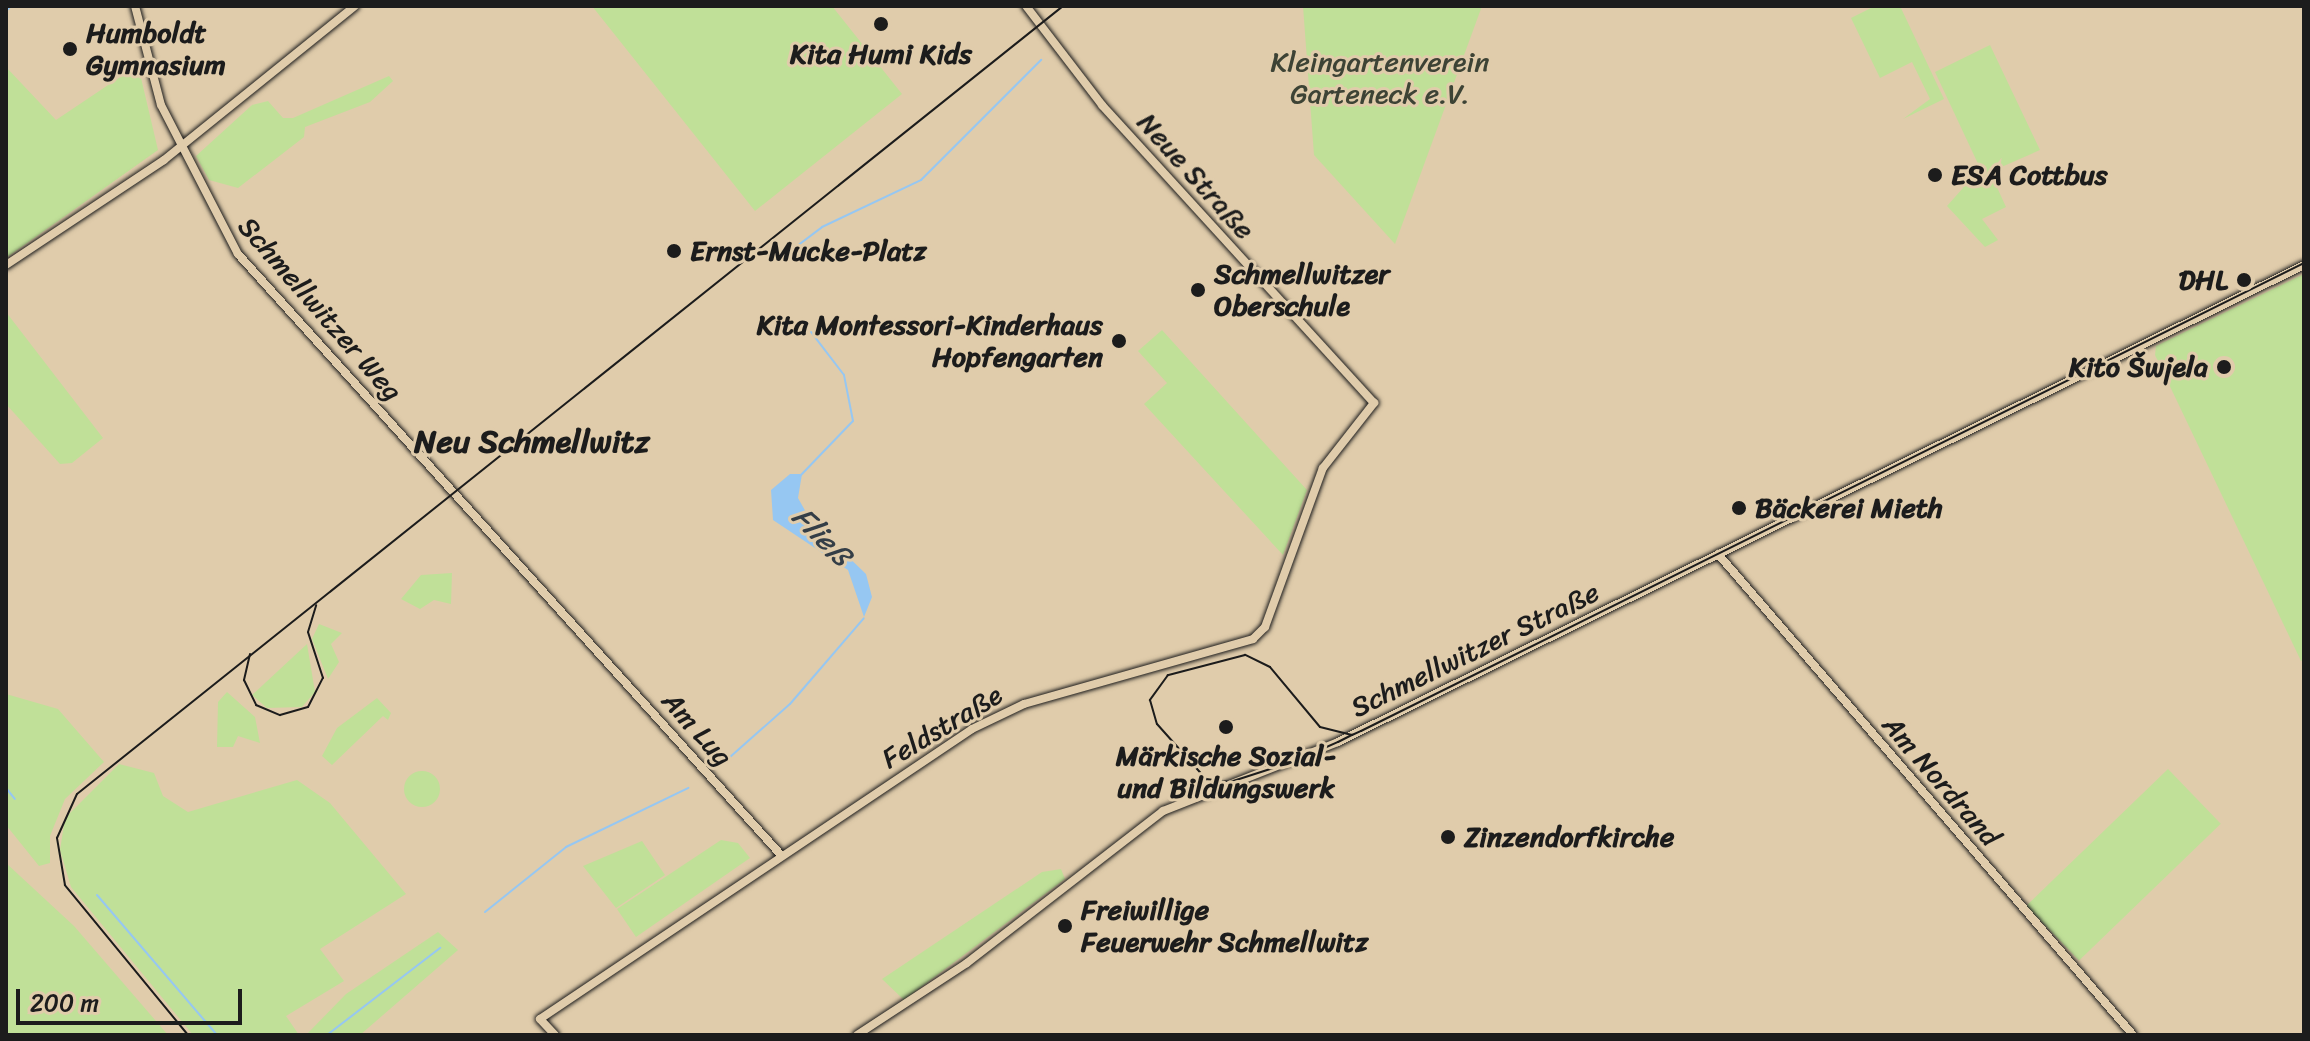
<!DOCTYPE html>
<html>
<head>
<meta charset="utf-8">
<style>
	body { margin:0 }
	#map { position:relative; width:2310px; height:1041px; overflow:hidden; background:#e0ccab; font-family:Sriracha,sans-serif }
	div>[style] { position:absolute }
	.green>* { inset:0; background:#c0e098; transform-origin:0 0 }
	.round { border-radius:50% }
	.water>* { inset:0; background:#96c7f2 }
	.stream>* { height:2px; margin:-1px; padding:0 1px; transform-origin:1px; border-radius:1px; background:#96c7f2 }
	.roads { filter:drop-shadow(0 0 2px #1c1c1c) drop-shadow(0 0 2px #1c1c1c) }
	.tertiary>* { height:8px; margin:-4px; padding:0 4px; transform-origin:4px; border-radius:4px; background:#e0ccab }
	.tram>* { height:2px; margin:-1px; padding:0 1px; transform-origin:1px; border-radius:1px; background:#1c1c1c }
	.dots>* { width:22px; height:22px; translate:-50% -50%; box-sizing:border-box; border:4px solid #e0ccab; border-radius:50% }
	span { translate:-50% -50%; white-space:nowrap; text-align:center; line-height:1.15; -webkit-text-stroke:6px #e0ccab; paint-order:stroke }
	.poi-label { font-size:28px; color:#1c1c1c; font-weight:700 }
	.left { translate:0 -50%; text-align:left }
	.right { translate:-100% -50%; text-align:right }
	.park-label { font-size:28px; color:#3d4335 }
	.street-label { font-size:28px; color:#1c1c1c }
	.water-label { font-size:30px; color:#343e47; font-style:italic }
	.quarter-label { font-size:32px; color:#1c1c1c; font-weight:700 }
	.frame { position:absolute; inset:0; border:8px solid #1c1c1c; pointer-events:none }
	.scale { position:absolute; left:16px; top:989px; width:226px; height:36px; box-sizing:border-box; border:4px solid #1c1c1c; border-top:0; padding-left:10px; font-size:24px; line-height:28px; white-space:nowrap; color:#1c1c1c; -webkit-text-stroke:6px #e0ccab; paint-order:stroke }
</style>
</head>
<body>
<div id="map">
	<div class="green">
		<div style="clip-path:polygon(592px 6px,832px 6px,902px 94px,755px 211px)"></div>
		<div style="clip-path:polygon(1303px 6px,1482px 6px,1395px 244px,1314px 155px)"></div>
		<div style="clip-path:polygon(1875px 6px,1900px 6px,1944px 99px,1903px 119px,1930px 99px,1912px 62px,1880px 78px,1851px 18px)"></div>
		<div style="clip-path:polygon(1990px 45px,2040px 150px,1990px 172px,2006px 207px,1982px 219px,1998px 240px,1985px 247px,1947px 206px,1963px 188px,1956px 179px,1980px 168px,1935px 72px)"></div>
		<div style="clip-path:polygon(138px 65px,158px 150px,6px 258px,6px 67px,56px 120px)"></div>
		<div style="clip-path:polygon(389px 76px,393px 81px,370px 102px,305px 127px,304px 137px,238px 188px,209px 180px,196px 156px,252px 105px,268px 101px,283px 118px,293px 118px)"></div>
		<div style="clip-path:polygon(2304px 274px,2304px 659px,2301px 661px,2155px 355px,2156px 346px)"></div>
		<div style="clip-path:polygon(6px 312px,103px 438px,72px 463px,60px 464px,6px 404px)"></div>
		<div style="clip-path:polygon(1162px 330px,1307px 490px,1283px 555px,1144px 404px,1167px 383px,1138px 351px)"></div>
		<div style="clip-path:polygon(452px 573px,451px 604px,434px 600px,420px 609px,401px 599px,421px 575px)"></div>
		<div style="clip-path:polygon(319px 624px,342px 633px,331px 644px,339px 662px,328px 679px,312px 639px)"></div>
		<div style="clip-path:polygon(307px 644px,315px 692px,302px 707px,267px 708px,252px 695px)"></div>
		<div style="clip-path:polygon(227px 692px,255px 717px,260px 743px,238px 736px,233px 747px,217px 747px,218px 702px)"></div>
		<div style="clip-path:polygon(6px 694px,58px 709px,104px 762px,65px 799px,50px 836px,50px 863px,39px 866px,6px 825px)"></div>
		<div style="clip-path:polygon(377px 698px,391px 713px,388px 720px,383px 716px,332px 765px,322px 756px,337px 728px)"></div>
		<div style="clip-path:polygon(119px 764px,154px 773px,163px 796px,188px 812px,297px 780px,330px 803px,406px 894px,320px 949px,344px 981px,286px 1016px,299px 1035px,193px 1035px,71px 887px,60px 850px,65px 818px)"></div>
		<div style="left:2168px;top:769px;width:76px;height:197px;rotate:46deg"></div>
		<div class="round" style="left:404px;top:771px;width:36px;height:36px"></div>
		<div style="clip-path:polygon(721px 840px,738px 843px,750px 858px,636px 937px,617px 909px)"></div>
		<div style="clip-path:polygon(642px 841px,665px 875px,616px 908px,583px 866px)"></div>
		<div style="clip-path:polygon(6px 863px,74px 926px,168px 1035px,6px 1035px)"></div>
		<div style="clip-path:polygon(1061px 869px,1065px 879px,904px 1000px,882px 979px,1042px 872px)"></div>
		<div style="clip-path:polygon(438px 932px,458px 950px,360px 1035px,306px 1035px,346px 994px)"></div>
	</div>
	<div class="water">
		<div style="clip-path:polygon(790px 474px,802px 474px,798px 498px,811px 521px,866px 574px,872px 597px,864px 617px,848px 570px,773px 520px,771px 490px)"></div>
	</div>
	<div class="stream">
		<div style="left:6px;top:11px;width:7px;rotate:-45deg"></div>
		<div style="left:793px;top:249px;width:36px;rotate:-37deg"></div>
		<div style="left:822px;top:227px;width:110px;rotate:-25.4deg"></div>
		<div style="left:921px;top:180px;width:170px;rotate:-45deg"></div>
		<div style="left:800px;top:476px;width:76px;rotate:-46.1deg"></div>
		<div style="left:853px;top:421px;width:47px;rotate:-101.1deg"></div>
		<div style="left:844px;top:375px;width:54px;rotate:-127.5deg"></div>
		<div style="left:721px;top:765px;width:92px;rotate:-41.5deg"></div>
		<div style="left:790px;top:704px;width:113px;rotate:-49.3deg"></div>
		<div style="left:6px;top:788px;width:14px;rotate:51deg"></div>
		<div style="left:97px;top:895px;width:184px;rotate:49.4deg"></div>
		<div style="left:485px;top:912px;width:104px;rotate:-38.7deg"></div>
		<div style="left:566px;top:847px;width:136px;rotate:-25.8deg"></div>
		<div style="left:327px;top:1035px;width:143px;rotate:-37.6deg"></div>
	</div>
	<div class="roads">
		<div class="tertiary">
			<div style="left:135px;top:6px;width:102px;rotate:75.3deg"></div>
			<div style="left:161px;top:105px;width:168px;rotate:62.7deg"></div>
			<div style="left:238px;top:254px;width:810px;rotate:47.9deg"></div>
			<div style="left:6px;top:265px;width:190px;rotate:-33.6deg"></div>
			<div style="left:164px;top:160px;width:245px;rotate:-38.9deg"></div>
			<div style="left:1718px;top:554px;width:635px;rotate:49.21deg"></div>
			<div style="left:555px;top:1035px;width:22px;rotate:-133deg"></div>
			<div style="left:540px;top:1019px;width:520px;rotate:-33.87deg"></div>
			<div style="left:972px;top:729px;width:58px;rotate:-25.7deg"></div>
			<div style="left:1024px;top:704px;width:238px;rotate:-15.8deg"></div>
			<div style="left:1253px;top:639px;width:17px;rotate:-45deg"></div>
			<div style="left:1265px;top:627px;width:169px;rotate:-70deg"></div>
			<div style="left:1323px;top:468px;width:83px;rotate:-51.9deg"></div>
			<div style="left:1374px;top:403px;width:403px;rotate:-132.4deg"></div>
			<div style="left:1102px;top:105px;width:125px;rotate:-127.5deg"></div>
			<div style="left:857px;top:1035px;width:131px;rotate:-33.2deg"></div>
			<div style="left:967px;top:963px;width:248px;rotate:-37.8deg"></div>
			<div style="left:1163px;top:811px;width:188px;rotate:-21.5deg"></div>
			<div style="left:1338px;top:742px;width:1077px;rotate:-26.28deg"></div>
		</div>
	</div>
	<div class="tram">
		<div style="left:250px;top:654px;width:27px;rotate:103deg"></div>
		<div style="left:244px;top:680px;width:28px;rotate:64deg"></div>
		<div style="left:256px;top:705px;width:26px;rotate:23deg"></div>
		<div style="left:280px;top:715px;width:29px;rotate:-16deg"></div>
		<div style="left:308px;top:707px;width:33px;rotate:-63deg"></div>
		<div style="left:323px;top:678px;width:48px;rotate:-108.1deg"></div>
		<div style="left:308px;top:632px;width:28px;rotate:-73deg"></div>
		<div style="left:1352px;top:735px;width:33px;rotate:-166deg"></div>
		<div style="left:1320px;top:727px;width:78px;rotate:-129.8deg"></div>
		<div style="left:1270px;top:667px;width:28px;rotate:-154deg"></div>
		<div style="left:1245px;top:655px;width:80px;rotate:165.4deg"></div>
		<div style="left:1168px;top:675px;width:31px;rotate:126deg"></div>
		<div style="left:1150px;top:700px;width:25px;rotate:74deg"></div>
		<div style="left:1157px;top:724px;width:74px;rotate:48.3deg"></div>
		<div style="left:1206px;top:779px;width:24px;rotate:7deg"></div>
		<div style="left:1230px;top:782px;width:65px;rotate:-17.9deg"></div>
		<div style="left:1292px;top:762px;width:33px;rotate:-23deg"></div>
		<div style="left:1322px;top:749px;width:17px;rotate:-24deg"></div>
		<div style="left:1338px;top:742px;width:16px;rotate:-27deg"></div>
		<div style="left:1352px;top:735px;width:10px;rotate:-24deg"></div>
		<div style="left:1361px;top:731px;width:1053px;rotate:-26.39deg"></div>
		<div style="left:188px;top:1035px;width:194px;rotate:-129.4deg"></div>
		<div style="left:65px;top:885px;width:48px;rotate:-99.7deg"></div>
		<div style="left:57px;top:838px;width:48px;rotate:-65.6deg"></div>
		<div style="left:77px;top:794px;width:1262px;rotate:-38.63deg"></div>
	</div>
	<div class="dots">
		<div style="left:881px;top:24px;background:#1c1c1c"></div>
		<div style="left:70px;top:49px;background:#1c1c1c"></div>
		<div style="left:1935px;top:175px;background:#1c1c1c"></div>
		<div style="left:674px;top:251px;background:#1c1c1c"></div>
		<div style="left:2244px;top:280px;background:#1c1c1c"></div>
		<div style="left:1198px;top:290px;background:#1c1c1c"></div>
		<div style="left:1119px;top:341px;background:#1c1c1c"></div>
		<div style="left:2224px;top:367px;background:#1c1c1c"></div>
		<div style="left:1739px;top:508px;background:#1c1c1c"></div>
		<div style="left:1226px;top:727px;background:#1c1c1c"></div>
		<div style="left:1448px;top:837px;background:#1c1c1c"></div>
		<div style="left:1065px;top:926px;background:#1c1c1c"></div>
	</div>
	<div class="poi-label">
		<span class="left" style="left:86px;top:49px">Humboldt<br>Gymnasium</span>
		<span style="left:881px;top:54px">Kita Humi Kids</span>
		<span class="left" style="left:1951px;top:175px">ESA Cottbus</span>
		<span class="left" style="left:690px;top:251px">Ernst-Mucke-Platz</span>
		<span class="left" style="left:1214px;top:290px">Schmellwitzer<br>Oberschule</span>
		<span class="right" style="left:2228px;top:280px">DHL</span>
		<span class="right" style="left:1103px;top:341px">Kita Montessori-Kinderhaus<br>Hopfengarten</span>
		<span class="right" style="left:2208px;top:367px">Kito Šwjela</span>
		<span class="left" style="left:1755px;top:508px">Bäckerei Mieth</span>
		<span style="left:1226px;top:772px">Märkische Sozial-<br>und Bildungswerk</span>
		<span class="left" style="left:1464px;top:837px">Zinzendorfkirche</span>
		<span class="left" style="left:1081px;top:926px">Freiwillige<br>Feuerwehr Schmellwitz</span>
	</div>
	<div class="park-label">
		<span style="left:1380px;top:78px">Kleingartenverein<br>Garteneck e.V.</span>
	</div>
	<div class="street-label">
		<span style="left:1196px;top:176px;rotate:48deg">Neue Straße</span>
		<span style="left:320px;top:309px;rotate:49deg">Schmellwitzer Weg</span>
		<span style="left:1475px;top:650px;rotate:-26deg">Schmellwitzer Straße</span>
		<span style="left:942px;top:727px;rotate:-31deg">Feldstraße</span>
		<span style="left:697px;top:729px;rotate:48deg">Am Lug</span>
		<span style="left:1941px;top:781px;rotate:49deg">Am Nordrand</span>
	</div>
	<div class="water-label">
		<span style="left:822px;top:536px;rotate:45deg">Fließ</span>
	</div>
	<div class="quarter-label">
		<span style="left:532px;top:442px">Neu Schmellwitz</span>
	</div>
	<div class="frame"></div>
	<div class="scale">200 m</div>
</div>
</body>
</html>
